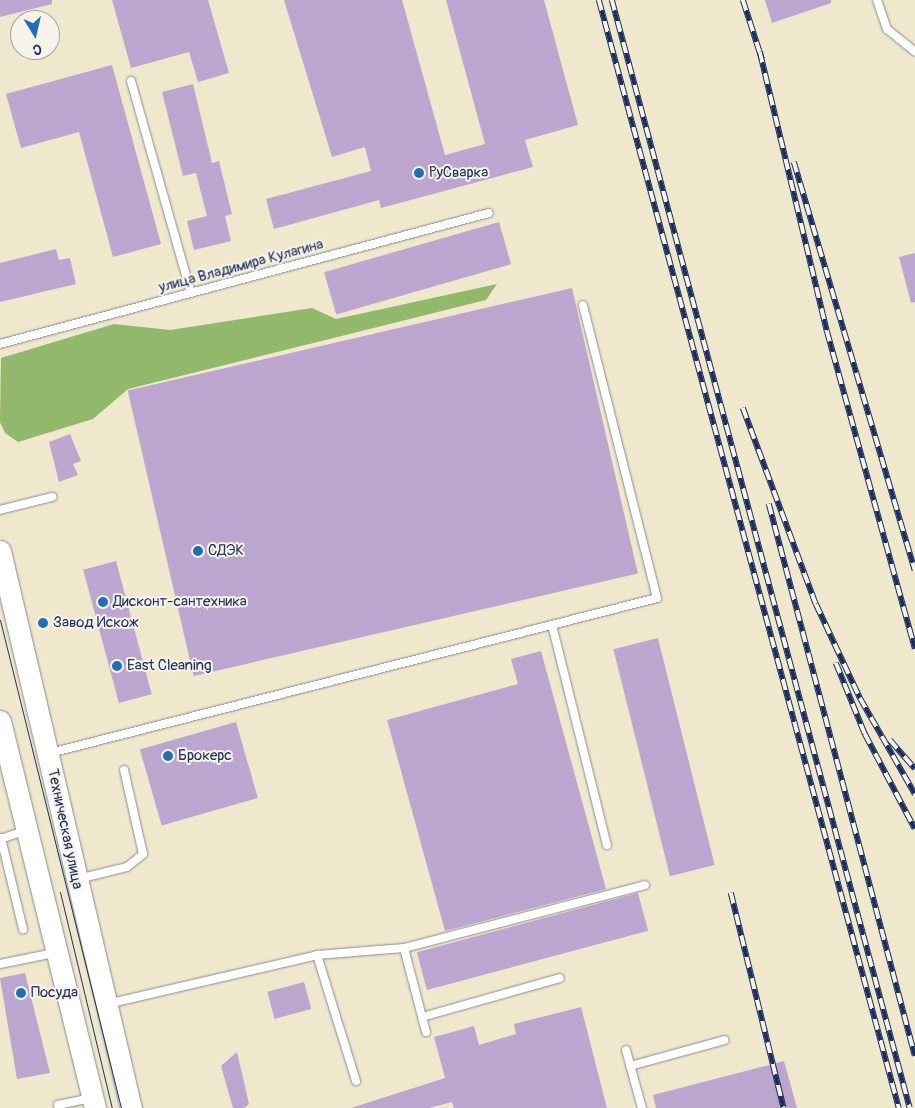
<!DOCTYPE html>
<html>
<head>
<meta charset="utf-8">
<style>
	body { margin:0 }
	#map { position:relative; width:915px; height:1108px; overflow:hidden; background:#efe8cd; font-family:Pangolin,sans-serif }
	div>[style] { position:absolute }
	.forest>* { inset:0; background:#92b86c }
	.building>* { inset:0; background:#bca5cf; transform-origin:0 0 }
	.roads { filter:drop-shadow(0 0 1px #858c96) drop-shadow(0 0 1px #858c96) }
	.service>* { height:8px; margin:-4px; padding:0 4px; transform-origin:4px; border-radius:4px; background:#fff }
	.secondary>* { height:21px; margin:-10.5px; padding:0 10.5px; transform-origin:10.5px; border-radius:10.5px; background:#fff }
	.tram>* { height:1px; margin:-0.5px; padding:0 0.5px; transform-origin:0.5px; border-radius:0.5px; background:#1b2f5e }
	.rail>* { height:5.5px; margin-top:-2.75px; transform-origin:0; background:repeating-linear-gradient(90deg,#f7f3e8 0 11px,#1b2f5e 0 22px); box-sizing:border-box; border-block:1px solid #1b2f5e }
	.dots>* { width:14px; height:14px; translate:-50% -50%; box-sizing:border-box; border:2px solid #f7f3e8; border-radius:50% }
	span { translate:-50% -50%; white-space:nowrap; text-align:center; line-height:1.15; -webkit-text-stroke:4px #f7f3e8; paint-order:stroke }
	.poi-label { font-size:15px; color:#1b2f5e }
	.left { translate:0 -50%; text-align:left }
	.street-label { font-size:15px; color:#1b2f5e }
	.north { position:absolute; left:10px; top:10px; width:50px; height:50px; box-sizing:border-box; background:#f7f3e8; border:1px solid #9fa5b1; border-radius:50%; rotate:171deg; font-size:14px; font-weight:700; line-height:20px; text-align:center; color:#1b2f5e }
	.north::after { content:''; display:block; margin:auto; width:18px; height:22px; background:#1f6fb2; clip-path:polygon(50% 0,100% 100%,50% 72%,0 100%) }
</style>
</head>
<body>
<div id="map">
	<div class="forest">
		<div style="clip-path:polygon(497px 284px,486px 300px,128px 389px,93px 419px,18px 442px,5px 433px,0 422px,1px 358px,114px 324px,170px 330px,312px 308px,336px 319px)"></div>
	</div>
	<div class="building">
		<div style="clip-path:polygon(0 0,52px 0,52px 4px,0 17px)"></div>
		<div style="clip-path:polygon(112px 0,208px 0,229px 73px,198px 82px,189px 52px,131px 68px)"></div>
		<div style="clip-path:polygon(284px 0,402px 0,445px 155px,485px 144px,446px 0,544px 0,578px 125px,525px 140px,533px 167px,381px 208px,379px 200px,274px 229px,266px 199px,371px 171px,365px 147px,332px 157px)"></div>
		<div style="clip-path:polygon(765px 0,831px 0,831px 3px,772px 23px)"></div>
		<div style="clip-path:polygon(112px 65px,161px 244px,113px 257px,79px 132px,21px 148px,6px 94px)"></div>
		<div style="clip-path:polygon(193px 84px,212px 163px,219px 161px,232px 214px,225px 216px,231px 241px,194px 250px,187px 221px,207px 216px,196px 173px,183px 176px,162px 92px)"></div>
		<div style="left:499px;top:222px;width:44px;height:182px;rotate:74deg"></div>
		<div style="clip-path:polygon(56px 249px,59px 260px,70px 258px,76px 284px,0 302px,0 263px)"></div>
		<div style="clip-path:polygon(915px 253px,915px 302px,911px 303px,899px 257px)"></div>
		<div style="left:572px;top:288px;width:293px;height:456px;rotate:77deg"></div>
		<div style="clip-path:polygon(70px 434px,81px 461px,73px 464px,78px 475px,59px 482px,49px 442px)"></div>
		<div style="left:116px;top:561px;width:138px;height:34px;rotate:75deg"></div>
		<div style="left:658px;top:638px;width:234px;height:46px;rotate:76deg"></div>
		<div style="clip-path:polygon(541px 651px,606px 889px,445px 931px,387px 720px,518px 684px,511px 659px)"></div>
		<div style="left:236px;top:722px;width:79px;height:100px;rotate:74deg"></div>
		<div style="left:638px;top:893px;width:39px;height:229px;rotate:75deg"></div>
		<div style="clip-path:polygon(25px 973px,50px 1073px,17px 1079px,0 978px)"></div>
		<div style="left:304px;top:982px;width:28px;height:38px;rotate:75deg"></div>
		<div style="clip-path:polygon(581px 1007px,607px 1108px,454px 1108px,452px 1102px,429px 1108px,351px 1108px,445px 1078px,434px 1037px,474px 1026px,479px 1045px,516px 1034px,514px 1024px)"></div>
		<div style="clip-path:polygon(237px 1052px,249px 1104px,244px 1108px,233px 1108px,221px 1066px)"></div>
		<div style="clip-path:polygon(784px 1061px,797px 1108px,656px 1108px,653px 1095px)"></div>
	</div>
	<div class="roads">
		<div class="service">
			<div style="left:877px;top:0;width:31px;rotate:71deg"></div>
			<div style="left:887px;top:29px;width:36px;rotate:39deg"></div>
			<div style="left:131px;top:81px;width:220px;rotate:74.2deg"></div>
			<div style="left:0;top:344px;width:506px;rotate:-15deg"></div>
			<div style="left:0;top:510px;width:54px;rotate:-14deg"></div>
			<div style="left:552px;top:625px;width:227px;rotate:76deg"></div>
			<div style="left:50px;top:753px;width:626px;rotate:-14.32deg"></div>
			<div style="left:657px;top:598px;width:302px;rotate:-104.2deg"></div>
			<div style="left:1px;top:838px;width:94px;rotate:76.4deg"></div>
			<div style="left:0;top:839px;width:25px;rotate:-18deg"></div>
			<div style="left:78px;top:879px;width:50px;rotate:-13.8deg"></div>
			<div style="left:127px;top:867px;width:21px;rotate:-39deg"></div>
			<div style="left:143px;top:854px;width:86px;rotate:-102.7deg"></div>
			<div style="left:404px;top:948px;width:87px;rotate:75.3deg"></div>
			<div style="left:317px;top:955px;width:132px;rotate:72.8deg"></div>
			<div style="left:0;top:964px;width:55px;rotate:-11.5deg"></div>
			<div style="left:107px;top:1004px;width:216px;rotate:-13.1deg"></div>
			<div style="left:317px;top:955px;width:87px;rotate:-4.6deg"></div>
			<div style="left:404px;top:948px;width:249px;rotate:-14.6deg"></div>
			<div style="left:422px;top:1017px;width:143px;rotate:-15.8deg"></div>
			<div style="left:626px;top:1050px;width:60px;rotate:74.6deg"></div>
			<div style="left:630px;top:1066px;width:98px;rotate:-15.3deg"></div>
			<div style="left:58px;top:1105px;width:33px;rotate:-12deg"></div>
		</div>
		<div class="secondary">
			<div style="left:0;top:551px;width:572px;rotate:76.77deg"></div>
			<div style="left:0;top:721px;width:398px;rotate:76.2deg"></div>
		</div>
	</div>
	<div class="tram">
		<div style="left:0;top:620px;width:503px;rotate:76.07deg"></div>
		<div style="left:60px;top:892px;width:222px;rotate:76.5deg"></div>
	</div>
	<div class="rail">
		<div style="left:599px;top:0;width:1148px;rotate:74.85deg"></div>
		<div style="left:612px;top:0;width:1147px;rotate:74.95deg"></div>
		<div style="left:743px;top:0;width:62px;rotate:72.1deg"></div>
		<div style="left:760px;top:52px;width:287px;rotate:76.5deg"></div>
		<div style="left:827px;top:331px;width:330px;rotate:74.5deg"></div>
		<div style="left:794px;top:162px;width:426px;rotate:73.5deg"></div>
		<div style="left:743px;top:408px;width:209px;rotate:69.6deg"></div>
		<div style="left:816px;top:604px;width:104px;rotate:64.9deg"></div>
		<div style="left:860px;top:698px;width:111px;rotate:60.2deg"></div>
		<div style="left:769px;top:504px;width:571px;rotate:75.18deg"></div>
		<div style="left:836px;top:663px;width:77px;rotate:67.8deg"></div>
		<div style="left:865px;top:734px;width:107px;rotate:62.2deg"></div>
		<div style="left:890px;top:740px;width:38px;rotate:49deg"></div>
		<div style="left:731px;top:893px;width:221px;rotate:76.2deg"></div>
	</div>
	<div class="dots">
		<div style="left:419px;top:173px;background:#1f6fb2"></div>
		<div style="left:198px;top:551px;background:#1f6fb2"></div>
		<div style="left:103px;top:602px;background:#1f6fb2"></div>
		<div style="left:43px;top:623px;background:#1f6fb2"></div>
		<div style="left:117px;top:666px;background:#1f6fb2"></div>
		<div style="left:168px;top:756px;background:#1f6fb2"></div>
		<div style="left:21px;top:993px;background:#1f6fb2"></div>
	</div>
	<div class="poi-label">
		<span class="left" style="left:429px;top:173px">РуСварка</span>
		<span class="left" style="left:208px;top:551px">СДЭК</span>
		<span class="left" style="left:113px;top:602px">Дисконт-сантехника</span>
		<span class="left" style="left:53px;top:623px">Завод Искож</span>
		<span class="left" style="left:127px;top:666px">East Cleaning</span>
		<span class="left" style="left:178px;top:756px">Брокерс</span>
		<span class="left" style="left:31px;top:993px">Посуда</span>
	</div>
	<div class="street-label">
		<span style="left:241px;top:266px;rotate:-15deg">улица Владимира Кулагина</span>
		<span style="left:65px;top:829px;rotate:78deg">Техническая улица</span>
	</div>
	<div class="north">С</div>
</div>
</body>
</html>
